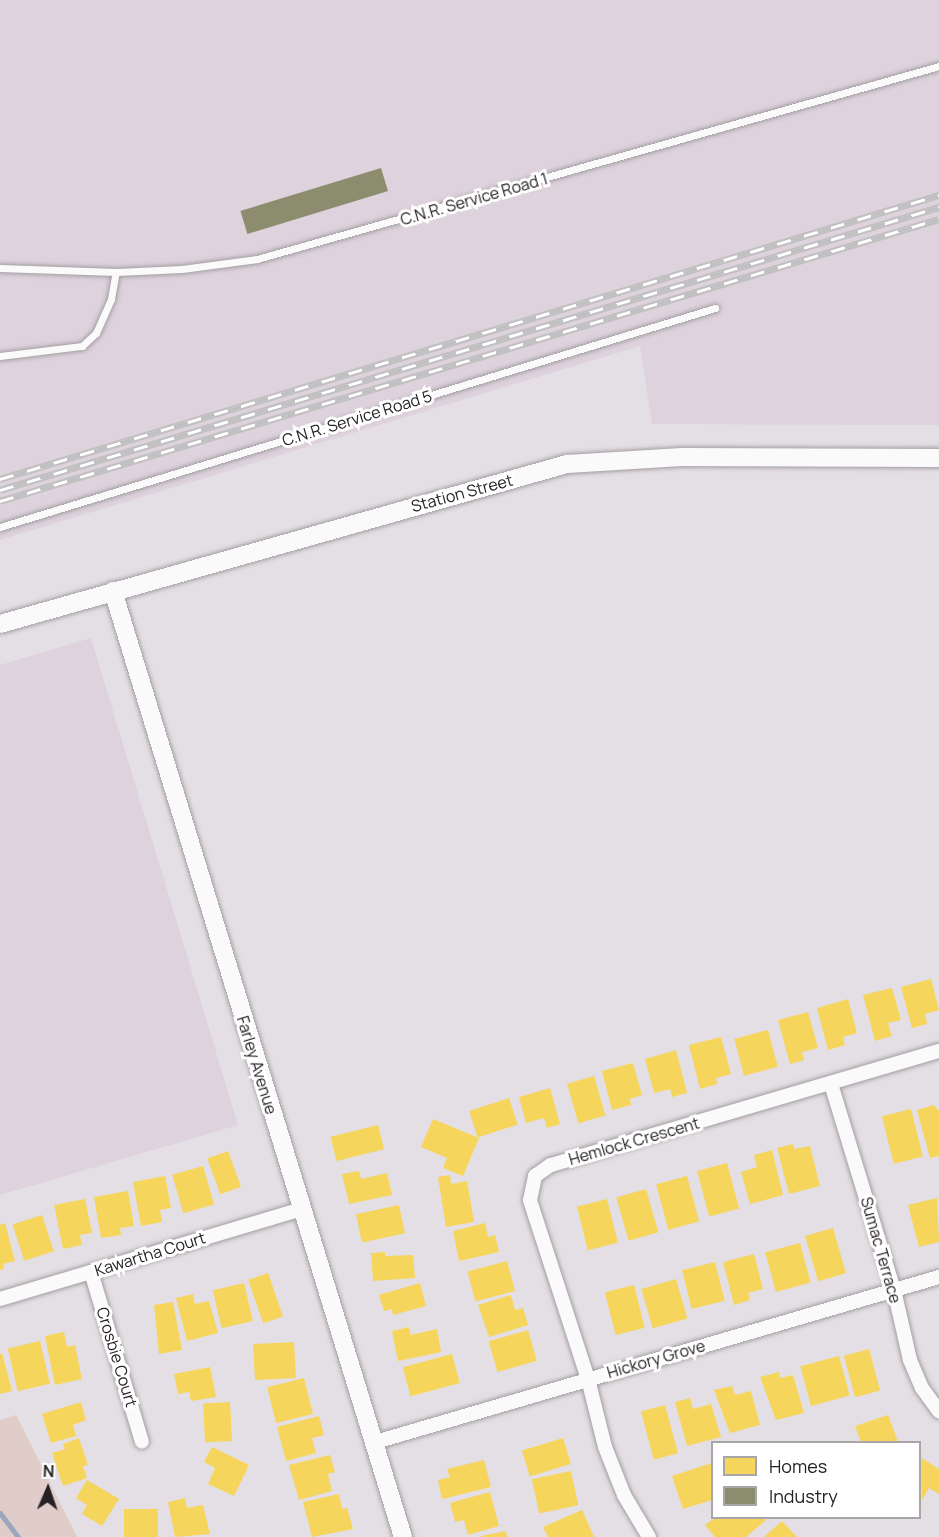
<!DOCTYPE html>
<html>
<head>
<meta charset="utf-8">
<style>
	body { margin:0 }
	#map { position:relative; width:939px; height:1537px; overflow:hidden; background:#e4dfe4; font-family:Manrope,sans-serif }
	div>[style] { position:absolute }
	.built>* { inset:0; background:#ded2dd }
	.green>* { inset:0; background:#e0ccc9 }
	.homes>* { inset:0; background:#f6d55c; transform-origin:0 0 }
	.industry>* { inset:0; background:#8c8c6e; transform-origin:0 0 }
	.stream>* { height:5px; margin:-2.5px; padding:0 2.5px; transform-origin:2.5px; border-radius:2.5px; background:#9ca6bf }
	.roads { filter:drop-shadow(0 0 2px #a39ea2) drop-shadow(0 0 2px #a39ea2) }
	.service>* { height:7px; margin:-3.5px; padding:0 3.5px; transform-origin:3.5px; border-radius:3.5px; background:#fbfafb }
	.minor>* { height:14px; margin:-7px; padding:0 7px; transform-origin:7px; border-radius:7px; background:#fbfafb }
	.tertiary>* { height:18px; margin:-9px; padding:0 9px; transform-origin:9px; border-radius:9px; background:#fbfafb }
	.rail>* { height:7px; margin-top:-3.5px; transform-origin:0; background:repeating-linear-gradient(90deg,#fff 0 14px,#c0c0c0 0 28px); box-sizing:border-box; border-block:2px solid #c0c0c0 }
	span { translate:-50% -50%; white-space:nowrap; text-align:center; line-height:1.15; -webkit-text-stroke:6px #fff; paint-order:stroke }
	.street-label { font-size:16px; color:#252124 }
	.legend { position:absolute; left:711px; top:1441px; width:210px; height:78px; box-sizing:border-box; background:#fff; border:2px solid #a8a6a7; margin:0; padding:8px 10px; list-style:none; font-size:18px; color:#252124 }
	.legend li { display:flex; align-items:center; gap:12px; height:30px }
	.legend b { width:30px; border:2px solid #a8a6a7 }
	.north { position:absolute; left:18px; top:1459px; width:60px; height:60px; -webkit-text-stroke:4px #fff; paint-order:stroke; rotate:2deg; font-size:16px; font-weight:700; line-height:24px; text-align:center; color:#252124 }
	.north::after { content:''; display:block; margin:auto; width:21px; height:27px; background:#252124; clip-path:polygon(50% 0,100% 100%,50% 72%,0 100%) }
</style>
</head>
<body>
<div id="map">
	<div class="built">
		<div style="clip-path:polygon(0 0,939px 0,939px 425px,652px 424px,640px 346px,0 540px)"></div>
		<div style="clip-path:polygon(91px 638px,238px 1125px,0 1195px,0 665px)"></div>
	</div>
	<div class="green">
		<div style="clip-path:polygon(16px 1415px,77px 1537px,0 1537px,0 1420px)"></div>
	</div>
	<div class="homes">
		<div style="clip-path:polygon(931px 979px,939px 1010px,925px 1014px,927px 1024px,912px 1028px,901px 987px)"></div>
		<div style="clip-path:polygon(892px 988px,901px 1020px,888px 1023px,892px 1036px,875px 1041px,863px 995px)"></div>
		<div style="clip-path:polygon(848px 999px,857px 1033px,843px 1037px,845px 1045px,828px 1050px,817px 1008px)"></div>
		<div style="clip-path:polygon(808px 1012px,818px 1048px,802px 1052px,804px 1060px,790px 1064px,778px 1020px)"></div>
		<div style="left:768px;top:1030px;width:38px;height:35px;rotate:75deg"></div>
		<div style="clip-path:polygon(721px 1037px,731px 1074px,716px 1078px,717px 1084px,700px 1089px,689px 1045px)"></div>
		<div style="clip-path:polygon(676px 1050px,687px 1093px,672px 1097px,670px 1089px,654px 1093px,645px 1059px)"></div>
		<div style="clip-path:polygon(633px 1063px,642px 1095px,630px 1099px,631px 1105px,612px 1110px,602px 1071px)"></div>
		<div style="left:594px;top:1076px;width:41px;height:28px;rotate:74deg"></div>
		<div style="clip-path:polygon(550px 1088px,560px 1124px,547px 1128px,544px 1118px,526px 1123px,519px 1097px)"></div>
		<div style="left:509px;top:1098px;width:28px;height:42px;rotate:72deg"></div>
		<div style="clip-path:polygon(934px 1105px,939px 1111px,939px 1156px,930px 1158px,917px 1110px)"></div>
		<div style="left:911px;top:1109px;width:49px;height:30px;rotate:76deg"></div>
		<div style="clip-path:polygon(433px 1119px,479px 1138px,463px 1176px,443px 1168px,447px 1158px,421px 1147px)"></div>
		<div style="left:378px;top:1125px;width:25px;height:49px;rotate:76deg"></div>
		<div style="clip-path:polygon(793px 1144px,794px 1149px,810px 1146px,820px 1186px,789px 1194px,777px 1148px)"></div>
		<div style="clip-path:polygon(772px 1150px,783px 1195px,750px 1204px,741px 1172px,757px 1167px,754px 1155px)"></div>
		<div style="left:228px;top:1151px;width:38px;height:22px;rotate:70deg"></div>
		<div style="left:727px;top:1163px;width:47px;height:31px;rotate:75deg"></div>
		<div style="left:203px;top:1166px;width:40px;height:32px;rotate:74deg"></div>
		<div style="clip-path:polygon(359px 1171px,361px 1179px,387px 1173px,392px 1195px,349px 1204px,342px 1174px)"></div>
		<div style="clip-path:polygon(450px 1175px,451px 1184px,467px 1181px,474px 1222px,446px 1227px,438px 1177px)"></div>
		<div style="clip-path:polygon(165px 1176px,171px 1208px,160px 1210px,162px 1222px,141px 1226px,133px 1182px)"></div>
		<div style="left:687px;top:1176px;width:47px;height:32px;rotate:75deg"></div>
		<div style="left:646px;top:1189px;width:45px;height:31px;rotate:74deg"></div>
		<div style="clip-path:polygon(128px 1191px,134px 1226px,120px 1228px,121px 1235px,101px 1238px,94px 1197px)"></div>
		<div style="clip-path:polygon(937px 1198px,939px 1242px,919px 1247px,908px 1205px)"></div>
		<div style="clip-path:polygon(85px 1199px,92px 1233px,80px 1235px,82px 1245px,63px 1249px,54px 1205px)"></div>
		<div style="left:607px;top:1199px;width:45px;height:31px;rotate:76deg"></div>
		<div style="left:399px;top:1205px;width:29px;height:44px;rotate:78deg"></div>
		<div style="left:42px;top:1215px;width:38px;height:31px;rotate:72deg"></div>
		<div style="clip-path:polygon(5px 1223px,15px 1261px,3px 1264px,4px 1269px,0 1270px,0 1225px)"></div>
		<div style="clip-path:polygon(485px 1223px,488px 1237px,495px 1235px,499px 1252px,459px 1261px,453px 1231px)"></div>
		<div style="left:833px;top:1228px;width:47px;height:29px;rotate:74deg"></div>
		<div style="left:800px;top:1243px;width:41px;height:36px;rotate:75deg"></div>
		<div style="clip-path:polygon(385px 1252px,385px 1256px,413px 1255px,415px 1278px,373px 1281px,371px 1253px)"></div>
		<div style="clip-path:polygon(754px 1254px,763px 1289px,748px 1293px,750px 1300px,734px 1305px,723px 1262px)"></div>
		<div style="left:507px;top:1261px;width:31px;height:41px;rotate:75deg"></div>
		<div style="left:715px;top:1262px;width:40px;height:34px;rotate:76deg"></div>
		<div style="left:268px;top:1273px;width:46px;height:21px;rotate:71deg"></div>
		<div style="left:676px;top:1279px;width:41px;height:36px;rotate:74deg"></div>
		<div style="left:244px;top:1283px;width:39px;height:32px;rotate:77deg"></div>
		<div style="clip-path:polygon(420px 1283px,426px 1306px,393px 1315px,392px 1309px,384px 1311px,379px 1295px)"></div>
		<div style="left:634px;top:1285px;width:44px;height:30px;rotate:76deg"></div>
		<div style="clip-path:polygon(193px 1294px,195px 1304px,209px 1301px,218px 1333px,187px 1341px,176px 1298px)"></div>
		<div style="clip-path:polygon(511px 1295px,515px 1310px,523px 1308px,528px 1325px,489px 1337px,478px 1305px)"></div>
		<div style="clip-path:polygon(173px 1302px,182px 1350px,159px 1354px,154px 1305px)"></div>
		<div style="clip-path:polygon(409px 1327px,411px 1335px,437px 1329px,441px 1352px,398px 1361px,392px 1331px)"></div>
		<div style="left:528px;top:1330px;width:32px;height:41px;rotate:74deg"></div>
		<div style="clip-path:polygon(64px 1332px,67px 1347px,75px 1345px,82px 1379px,55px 1385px,45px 1336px)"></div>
		<div style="left:40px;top:1341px;width:44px;height:33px;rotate:77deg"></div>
		<div style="left:294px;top:1342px;width:36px;height:41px;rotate:87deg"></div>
		<div style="left:869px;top:1349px;width:43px;height:26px;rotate:75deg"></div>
		<div style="clip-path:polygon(2px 1353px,12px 1391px,0 1394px,0 1354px)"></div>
		<div style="left:452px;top:1354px;width:30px;height:51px;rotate:75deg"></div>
		<div style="left:839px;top:1356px;width:41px;height:40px;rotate:75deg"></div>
		<div style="clip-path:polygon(210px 1367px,216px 1397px,191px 1401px,189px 1392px,178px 1394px,174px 1374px)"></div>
		<div style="clip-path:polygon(779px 1372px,780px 1378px,793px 1375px,804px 1413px,776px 1420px,760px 1377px)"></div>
		<div style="left:304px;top:1378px;width:37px;height:38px;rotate:76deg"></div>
		<div style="clip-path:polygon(732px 1386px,735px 1395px,751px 1391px,760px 1425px,730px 1433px,714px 1390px)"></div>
		<div style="clip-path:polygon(690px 1398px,693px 1409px,711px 1404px,721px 1437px,687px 1446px,675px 1402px)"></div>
		<div style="clip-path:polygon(81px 1402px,86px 1420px,73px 1425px,76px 1436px,51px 1443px,42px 1414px)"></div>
		<div style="left:230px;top:1402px;width:39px;height:27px;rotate:87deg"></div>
		<div style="left:665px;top:1405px;width:50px;height:25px;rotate:75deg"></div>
		<div style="clip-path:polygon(888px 1415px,898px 1442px,861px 1442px,855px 1426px)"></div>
		<div style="clip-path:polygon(319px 1416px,324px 1435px,312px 1438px,316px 1453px,286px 1461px,277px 1427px)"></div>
		<div style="clip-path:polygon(79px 1438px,88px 1465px,83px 1466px,87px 1478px,63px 1486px,52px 1453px,65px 1449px,63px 1444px)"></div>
		<div style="left:563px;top:1438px;width:27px;height:43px;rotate:73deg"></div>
		<div style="clip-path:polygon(212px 1447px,249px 1465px,234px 1496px,208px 1484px,215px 1468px,204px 1462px)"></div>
		<div style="clip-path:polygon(330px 1455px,335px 1472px,328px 1474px,332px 1491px,299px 1500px,289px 1465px)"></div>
		<div style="clip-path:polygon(920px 1457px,939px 1469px,939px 1494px,929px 1488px,922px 1500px)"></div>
		<div style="clip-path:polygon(484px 1460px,491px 1487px,442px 1499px,438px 1480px,450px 1477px,447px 1469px)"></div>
		<div style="clip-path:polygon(712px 1463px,712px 1500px,683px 1509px,672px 1476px)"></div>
		<div style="left:571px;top:1471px;width:35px;height:40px;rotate:78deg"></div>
		<div style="clip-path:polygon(87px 1480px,119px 1499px,102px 1526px,82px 1514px,87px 1505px,76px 1498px)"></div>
		<div style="clip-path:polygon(490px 1492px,499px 1526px,468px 1535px,464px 1520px,455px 1522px,450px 1503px)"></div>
		<div style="clip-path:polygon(339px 1494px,342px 1509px,347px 1508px,353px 1529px,312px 1537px,303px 1502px)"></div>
		<div style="clip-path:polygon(185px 1498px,187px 1508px,203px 1505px,210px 1534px,175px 1537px,168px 1502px)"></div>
		<div style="left:124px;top:1509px;width:34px;height:28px"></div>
		<div style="clip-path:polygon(582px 1510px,594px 1537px,548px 1537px,543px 1527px)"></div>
		<div style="clip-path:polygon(715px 1518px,764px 1518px,766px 1520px,746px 1537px,715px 1537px,705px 1525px)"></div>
		<div style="clip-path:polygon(782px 1521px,797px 1537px,764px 1537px)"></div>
		<div style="clip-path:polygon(506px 1531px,507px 1537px,481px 1537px,481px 1536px)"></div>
	</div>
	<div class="industry">
		<div style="left:381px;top:168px;width:24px;height:147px;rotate:73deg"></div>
	</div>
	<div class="stream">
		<div style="left:0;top:1513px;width:30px;rotate:53deg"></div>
	</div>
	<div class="roads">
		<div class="service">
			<div style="left:0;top:268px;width:116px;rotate:2deg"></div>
			<div style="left:116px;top:272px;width:66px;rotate:-2.6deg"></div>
			<div style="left:182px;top:269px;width:76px;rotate:-7.6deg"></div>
			<div style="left:257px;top:259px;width:709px;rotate:-15.8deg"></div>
			<div style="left:0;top:356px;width:83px;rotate:-7deg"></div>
			<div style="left:82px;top:346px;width:19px;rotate:-43deg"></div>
			<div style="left:96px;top:333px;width:37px;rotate:-66deg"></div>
			<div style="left:111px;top:299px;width:27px;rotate:-80deg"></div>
			<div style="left:0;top:527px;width:748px;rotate:-17.03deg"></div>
		</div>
		<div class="minor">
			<div style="left:831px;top:1084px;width:215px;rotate:73deg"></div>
			<div style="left:894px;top:1290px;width:72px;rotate:77.1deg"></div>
			<div style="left:910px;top:1360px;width:30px;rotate:67deg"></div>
			<div style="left:922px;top:1388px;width:29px;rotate:54deg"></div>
			<div style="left:91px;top:1272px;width:177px;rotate:73.3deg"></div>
			<div style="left:0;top:1299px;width:314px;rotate:-16.6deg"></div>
			<div style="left:372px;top:1443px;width:591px;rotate:-16.32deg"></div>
			<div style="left:649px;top:1537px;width:49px;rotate:-120.8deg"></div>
			<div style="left:624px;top:1495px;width:52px;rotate:-111.6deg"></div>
			<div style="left:605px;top:1447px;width:70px;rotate:-104deg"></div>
			<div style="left:588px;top:1379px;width:188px;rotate:-108deg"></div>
			<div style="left:530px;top:1200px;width:25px;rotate:-78deg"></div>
			<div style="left:535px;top:1176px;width:19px;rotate:-35deg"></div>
			<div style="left:551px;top:1165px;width:404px;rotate:-16.4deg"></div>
		</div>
		<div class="tertiary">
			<div style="left:113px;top:591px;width:989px;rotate:72.96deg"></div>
			<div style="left:0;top:624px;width:589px;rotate:-15.76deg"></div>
			<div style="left:567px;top:464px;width:115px;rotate:-3.5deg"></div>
			<div style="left:682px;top:457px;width:257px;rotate:0.2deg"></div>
		</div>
	</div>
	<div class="rail">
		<div style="left:0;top:479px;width:981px;rotate:-16.83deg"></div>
		<div style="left:0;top:490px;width:981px;rotate:-16.77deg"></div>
		<div style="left:0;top:501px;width:980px;rotate:-16.72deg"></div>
	</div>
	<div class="street-label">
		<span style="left:474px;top:199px;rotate:-16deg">C.N.R. Service Road 1</span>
		<span style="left:357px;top:418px;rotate:-17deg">C.N.R. Service Road 5</span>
		<span style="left:462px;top:493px;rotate:-15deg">Station Street</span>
		<span style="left:257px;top:1065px;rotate:73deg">Farley Avenue</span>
		<span style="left:634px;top:1141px;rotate:-16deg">Hemlock Crescent</span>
		<span style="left:881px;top:1250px;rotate:74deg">Sumac Terrace</span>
		<span style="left:150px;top:1254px;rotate:-17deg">Kawartha Court</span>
		<span style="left:117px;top:1357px;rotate:73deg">Crosbie Court</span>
		<span style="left:656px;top:1359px;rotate:-16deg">Hickory Grove</span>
	</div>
	<ul class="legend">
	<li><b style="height:16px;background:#f6d55c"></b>Homes</li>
	<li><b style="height:16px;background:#8c8c6e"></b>Industry</li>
	</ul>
	<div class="north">N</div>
</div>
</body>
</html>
